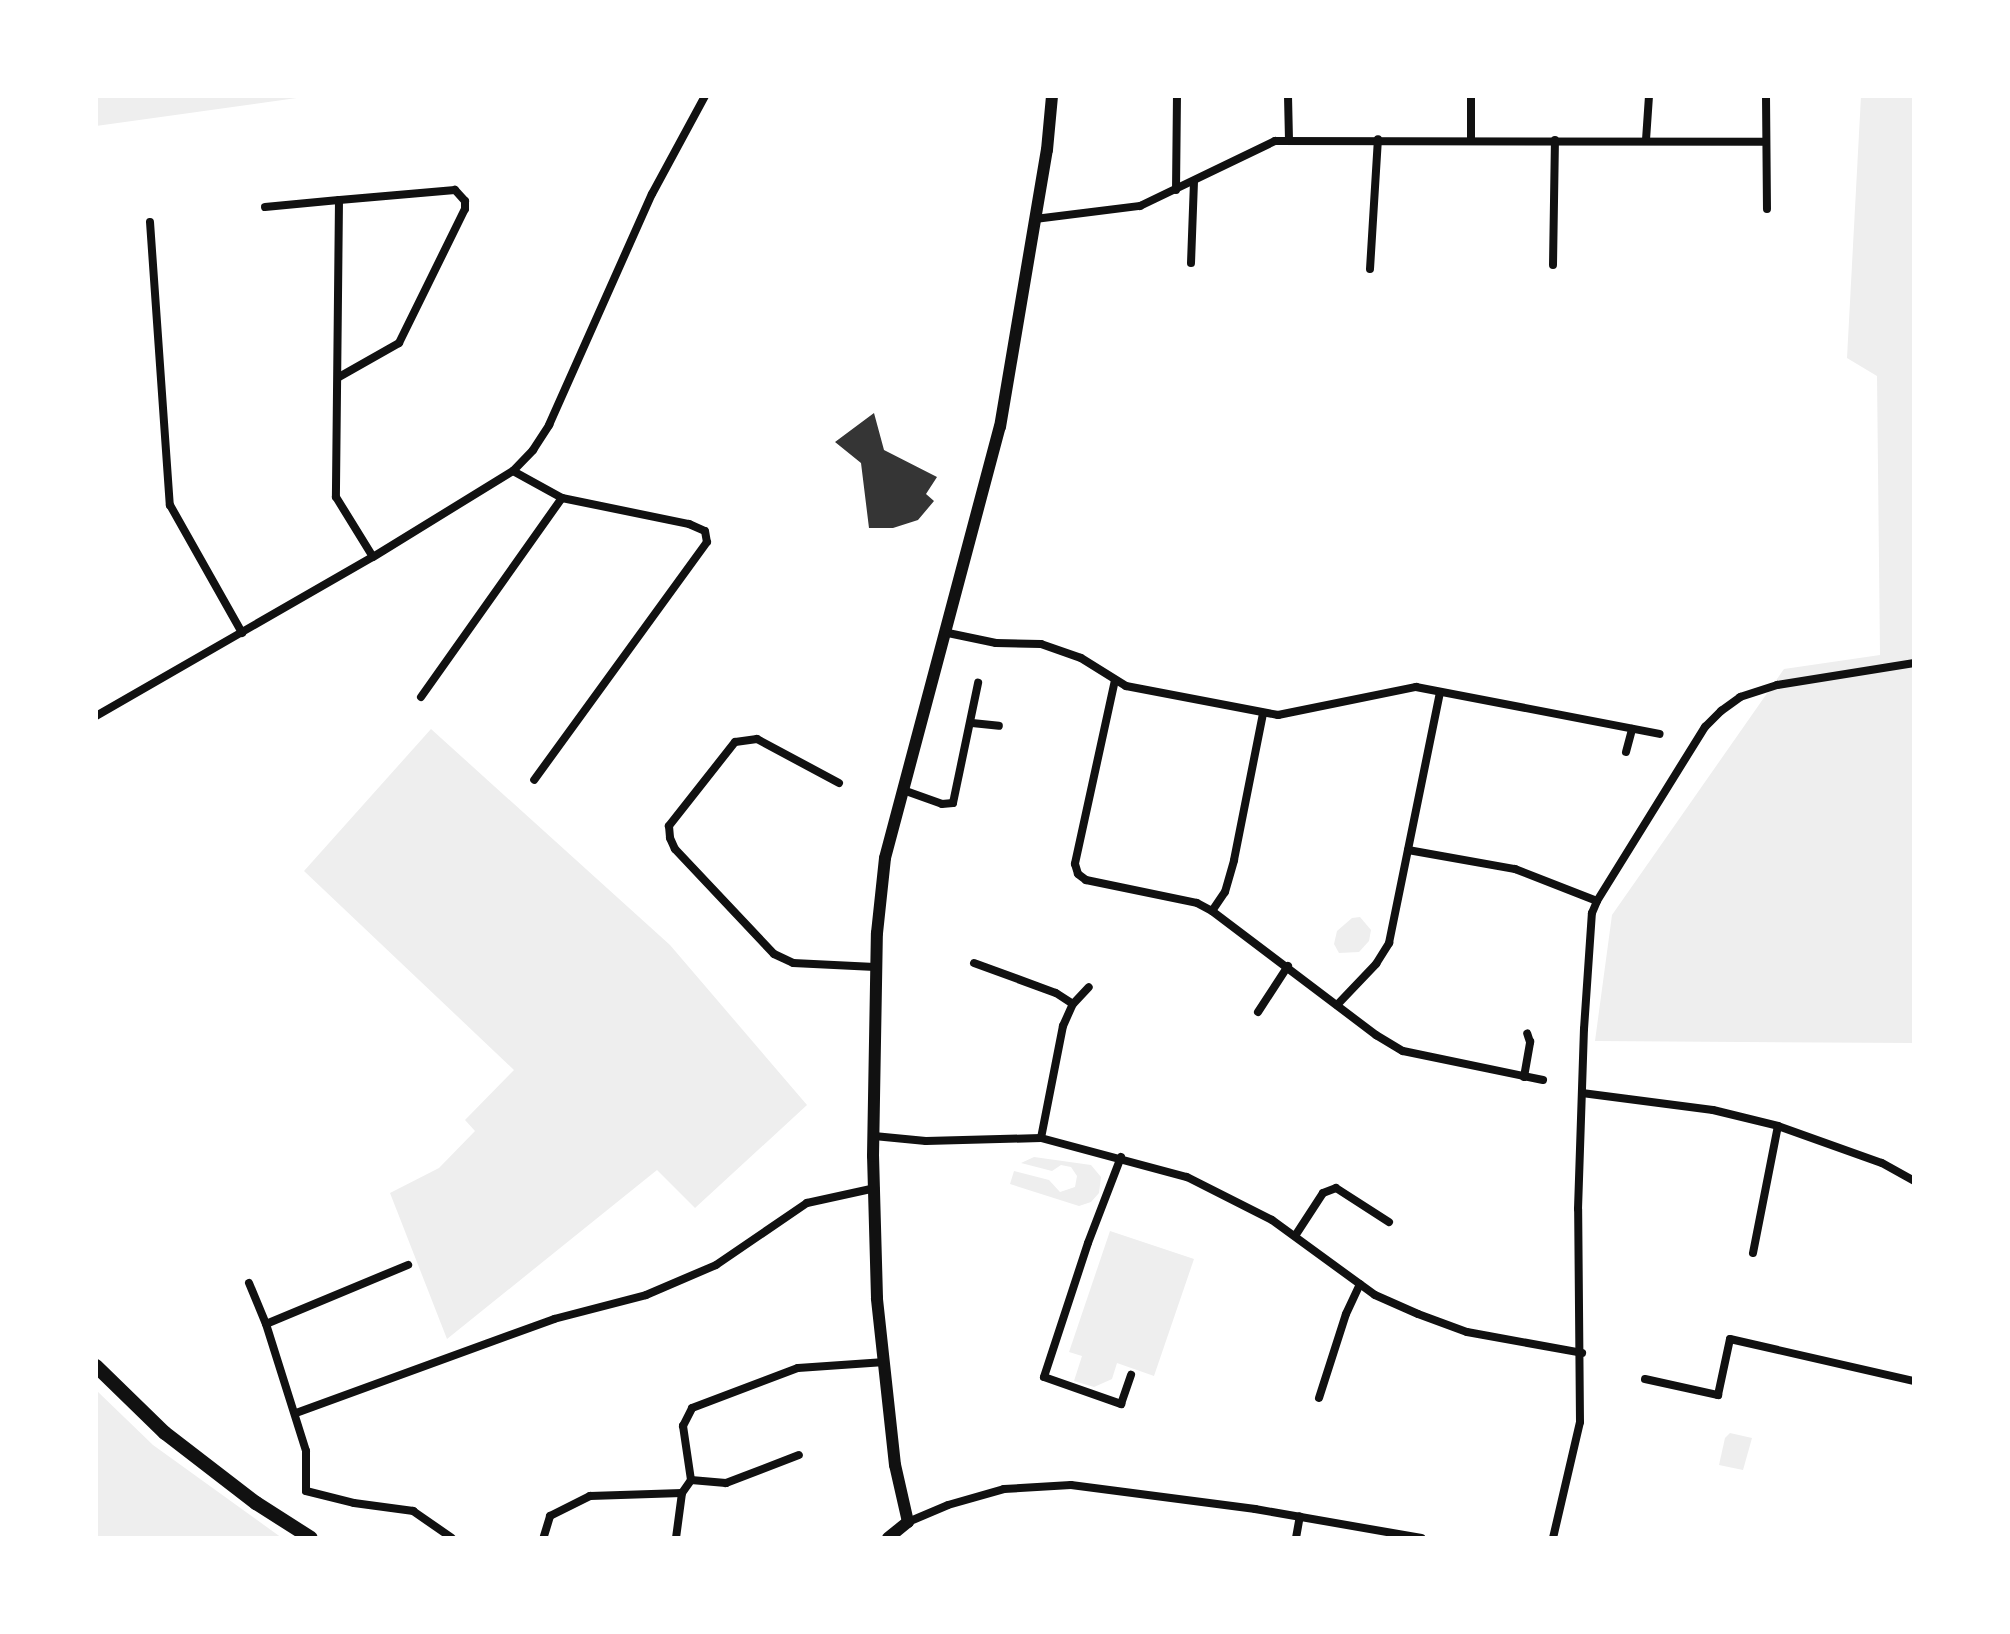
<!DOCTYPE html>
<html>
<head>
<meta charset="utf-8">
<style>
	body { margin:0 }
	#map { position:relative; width:2010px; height:1634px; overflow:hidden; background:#fff; font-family:"Space Grotesk",sans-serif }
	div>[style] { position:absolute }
	.green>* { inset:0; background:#eee }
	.building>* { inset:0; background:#353535 }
	.minor>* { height:8px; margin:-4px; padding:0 4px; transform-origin:4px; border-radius:4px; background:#111 }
	.tertiary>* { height:12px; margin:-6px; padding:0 6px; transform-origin:6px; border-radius:6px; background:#111 }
	.secondary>* { height:14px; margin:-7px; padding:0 7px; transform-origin:7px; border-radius:7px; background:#111 }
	span { translate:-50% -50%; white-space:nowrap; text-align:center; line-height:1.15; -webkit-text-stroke:7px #fff; paint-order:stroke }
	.frame { position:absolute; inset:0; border:98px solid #fff; pointer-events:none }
</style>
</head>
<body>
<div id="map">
	<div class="green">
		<div style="clip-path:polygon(96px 96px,311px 96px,96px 126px)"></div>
		<div style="clip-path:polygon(1861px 96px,1914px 96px,1914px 1043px,1595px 1041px,1612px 915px,1784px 669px,1880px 655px,1877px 376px,1847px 358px)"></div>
		<div style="clip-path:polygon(431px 729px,670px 945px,807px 1105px,695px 1208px,657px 1170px,447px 1339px,390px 1193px,439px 1168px,475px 1131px,465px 1120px,514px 1070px,304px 871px)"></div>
		<div style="clip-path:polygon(1360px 917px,1371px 930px,1369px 941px,1359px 952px,1339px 953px,1334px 944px,1337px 931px,1352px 918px)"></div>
		<div style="clip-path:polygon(1034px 1157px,1091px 1165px,1101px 1177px,1099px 1193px,1091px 1202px,1079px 1206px,1010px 1184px,1014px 1171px,1049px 1180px,1060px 1192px,1075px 1187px,1077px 1176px,1071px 1167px,1061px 1165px,1052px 1171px,1021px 1163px)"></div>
		<div style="clip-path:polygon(1110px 1231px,1194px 1259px,1154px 1376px,1117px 1363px,1112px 1379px,1094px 1387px,1074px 1381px,1082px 1356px,1069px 1352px)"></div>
		<div style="clip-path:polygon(96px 1390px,153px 1445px,282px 1538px,96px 1538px)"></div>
		<div style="clip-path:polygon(1730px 1433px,1752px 1438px,1743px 1470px,1719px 1465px,1725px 1438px)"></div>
	</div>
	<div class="building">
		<div style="clip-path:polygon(874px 413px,884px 450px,937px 477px,926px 494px,934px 501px,918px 520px,893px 528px,869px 528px,861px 463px,835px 442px)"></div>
	</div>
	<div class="minor">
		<div style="left:1288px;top:96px;width:45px;rotate:88.7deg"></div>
		<div style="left:1471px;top:96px;width:43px;rotate:90deg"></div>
		<div style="left:1766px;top:96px;width:113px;rotate:89.5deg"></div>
		<div style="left:1646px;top:140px;width:44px;rotate:-86.1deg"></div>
		<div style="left:1176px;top:190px;width:94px;rotate:-89.4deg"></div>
		<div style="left:265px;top:207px;width:74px;rotate:-5.4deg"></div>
		<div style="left:1035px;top:219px;width:106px;rotate:-7.1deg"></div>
		<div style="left:1140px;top:206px;width:150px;rotate:-25.7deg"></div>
		<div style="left:1275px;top:141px;width:490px;rotate:0.1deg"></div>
		<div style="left:150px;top:222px;width:284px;rotate:86deg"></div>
		<div style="left:170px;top:505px;width:147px;rotate:60.6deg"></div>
		<div style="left:1191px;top:263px;width:81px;rotate:-87.9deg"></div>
		<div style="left:1553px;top:265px;width:125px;rotate:-89.1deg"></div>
		<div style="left:1370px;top:269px;width:130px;rotate:-86.5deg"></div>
		<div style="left:339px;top:377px;width:69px;rotate:-29.5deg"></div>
		<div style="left:399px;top:343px;width:149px;rotate:-63.8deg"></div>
		<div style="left:465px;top:209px;width:8px;rotate:-90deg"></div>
		<div style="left:465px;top:201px;width:15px;rotate:-132deg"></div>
		<div style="left:455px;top:190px;width:116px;rotate:175.1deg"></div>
		<div style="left:339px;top:200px;width:297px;rotate:90.6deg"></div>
		<div style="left:336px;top:497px;width:70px;rotate:58.3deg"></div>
		<div style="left:513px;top:471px;width:56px;rotate:28.9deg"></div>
		<div style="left:562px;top:498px;width:130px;rotate:11.6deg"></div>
		<div style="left:689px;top:524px;width:17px;rotate:24deg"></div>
		<div style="left:705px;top:531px;width:11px;rotate:80deg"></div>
		<div style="left:707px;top:542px;width:294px;rotate:126deg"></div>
		<div style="left:948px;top:633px;width:49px;rotate:11.8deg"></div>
		<div style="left:996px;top:643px;width:45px;rotate:1.3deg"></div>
		<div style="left:1041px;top:644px;width:42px;rotate:19.3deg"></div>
		<div style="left:1081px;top:658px;width:53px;rotate:31.9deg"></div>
		<div style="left:1126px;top:686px;width:155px;rotate:10.8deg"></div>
		<div style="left:1278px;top:715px;width:141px;rotate:-11.5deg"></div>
		<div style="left:1416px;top:687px;width:248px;rotate:10.9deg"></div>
		<div style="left:1115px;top:680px;width:188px;rotate:102.3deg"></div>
		<div style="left:1075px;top:864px;width:10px;rotate:73deg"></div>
		<div style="left:1078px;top:874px;width:10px;rotate:37deg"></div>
		<div style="left:1086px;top:880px;width:113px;rotate:11.7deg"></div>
		<div style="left:1197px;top:903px;width:17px;rotate:28deg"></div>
		<div style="left:1212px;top:911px;width:206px;rotate:37.1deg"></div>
		<div style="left:1376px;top:1035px;width:31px;rotate:31deg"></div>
		<div style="left:1403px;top:1051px;width:143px;rotate:11.7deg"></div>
		<div style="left:421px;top:697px;width:244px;rotate:-54.7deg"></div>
		<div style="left:96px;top:716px;width:319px;rotate:-29.9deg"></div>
		<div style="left:373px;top:557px;width:164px;rotate:-31.6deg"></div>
		<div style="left:513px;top:471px;width:29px;rotate:-46deg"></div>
		<div style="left:533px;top:450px;width:30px;rotate:-57deg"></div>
		<div style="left:549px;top:425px;width:253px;rotate:-66deg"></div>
		<div style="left:652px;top:194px;width:111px;rotate:-61.6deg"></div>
		<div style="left:972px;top:723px;width:27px;rotate:6deg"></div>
		<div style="left:1626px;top:752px;width:24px;rotate:-75deg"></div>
		<div style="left:839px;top:783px;width:93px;rotate:-151.8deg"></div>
		<div style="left:757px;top:739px;width:22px;rotate:172deg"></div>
		<div style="left:735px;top:742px;width:107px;rotate:128.2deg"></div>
		<div style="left:669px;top:826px;width:12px;rotate:85deg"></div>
		<div style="left:670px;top:838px;width:12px;rotate:66deg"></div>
		<div style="left:675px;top:849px;width:144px;rotate:46.7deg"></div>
		<div style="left:774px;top:954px;width:21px;rotate:25deg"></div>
		<div style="left:793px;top:963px;width:82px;rotate:2.8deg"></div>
		<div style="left:903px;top:790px;width:41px;rotate:19.7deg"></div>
		<div style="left:942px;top:804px;width:11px;rotate:-5deg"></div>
		<div style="left:953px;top:803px;width:123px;rotate:-78.2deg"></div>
		<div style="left:1408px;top:850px;width:109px;rotate:10.1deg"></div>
		<div style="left:1515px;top:869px;width:88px;rotate:21.3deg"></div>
		<div style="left:1212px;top:911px;width:23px;rotate:-56deg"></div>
		<div style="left:1225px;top:892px;width:33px;rotate:-74deg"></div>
		<div style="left:1234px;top:860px;width:150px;rotate:-78.8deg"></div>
		<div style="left:974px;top:963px;width:87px;rotate:20.1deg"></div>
		<div style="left:1056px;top:993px;width:20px;rotate:33deg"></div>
		<div style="left:1337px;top:1005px;width:57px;rotate:-46.4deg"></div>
		<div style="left:1376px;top:964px;width:25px;rotate:-58deg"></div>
		<div style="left:1389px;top:943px;width:256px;rotate:-78.5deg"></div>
		<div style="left:1258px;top:1012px;width:55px;rotate:-56.9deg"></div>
		<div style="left:1524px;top:1077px;width:36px;rotate:-80deg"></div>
		<div style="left:1530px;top:1042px;width:9px;rotate:-108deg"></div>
		<div style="left:1582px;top:1093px;width:132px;rotate:7.4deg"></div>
		<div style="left:1713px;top:1110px;width:67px;rotate:13.8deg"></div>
		<div style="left:1778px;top:1126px;width:110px;rotate:19.6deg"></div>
		<div style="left:1882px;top:1163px;width:37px;rotate:29deg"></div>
		<div style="left:874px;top:1136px;width:52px;rotate:5.5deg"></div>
		<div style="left:926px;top:1141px;width:115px;rotate:-1.5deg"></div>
		<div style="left:1041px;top:1138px;width:151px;rotate:15deg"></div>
		<div style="left:1187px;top:1177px;width:95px;rotate:26.8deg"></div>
		<div style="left:1272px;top:1220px;width:127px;rotate:36.1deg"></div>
		<div style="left:1375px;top:1295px;width:47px;rotate:23.8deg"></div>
		<div style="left:1418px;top:1314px;width:52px;rotate:20.2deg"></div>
		<div style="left:1467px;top:1332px;width:117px;rotate:10.3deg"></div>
		<div style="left:1041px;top:1138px;width:114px;rotate:-78.9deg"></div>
		<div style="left:1063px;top:1026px;width:24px;rotate:-66deg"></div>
		<div style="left:1073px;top:1004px;width:23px;rotate:-47deg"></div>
		<div style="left:1121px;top:1157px;width:92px;rotate:111deg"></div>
		<div style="left:1088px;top:1243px;width:141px;rotate:108.2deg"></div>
		<div style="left:1044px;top:1377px;width:82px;rotate:19.3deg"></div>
		<div style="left:1121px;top:1404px;width:31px;rotate:-71deg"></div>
		<div style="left:1295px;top:1236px;width:51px;rotate:-56.9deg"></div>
		<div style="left:1323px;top:1193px;width:14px;rotate:-21deg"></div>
		<div style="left:1336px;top:1188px;width:63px;rotate:32.7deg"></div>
		<div style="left:1753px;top:1253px;width:129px;rotate:-78.9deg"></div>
		<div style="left:249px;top:1283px;width:44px;rotate:67.5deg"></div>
		<div style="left:266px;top:1324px;width:133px;rotate:72.5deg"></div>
		<div style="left:306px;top:1451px;width:40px;rotate:90deg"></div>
		<div style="left:306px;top:1491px;width:49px;rotate:14deg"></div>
		<div style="left:354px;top:1503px;width:60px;rotate:7.7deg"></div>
		<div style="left:413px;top:1511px;width:47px;rotate:34.7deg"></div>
		<div style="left:266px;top:1324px;width:154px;rotate:-22.6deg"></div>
		<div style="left:1645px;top:1379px;width:75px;rotate:12.4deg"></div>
		<div style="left:1718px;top:1395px;width:57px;rotate:-77.9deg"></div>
		<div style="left:1730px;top:1339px;width:189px;rotate:12.9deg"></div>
		<div style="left:1319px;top:1398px;width:88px;rotate:-72.2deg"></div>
		<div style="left:1346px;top:1314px;width:33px;rotate:-65deg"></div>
		<div style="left:296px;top:1413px;width:275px;rotate:-20deg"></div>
		<div style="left:554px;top:1319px;width:95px;rotate:-14.6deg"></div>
		<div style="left:646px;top:1295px;width:76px;rotate:-23.2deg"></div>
		<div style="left:716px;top:1265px;width:110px;rotate:-34.3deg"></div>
		<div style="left:807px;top:1203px;width:70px;rotate:-12.4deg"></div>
		<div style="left:691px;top:1480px;width:55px;rotate:-98.4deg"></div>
		<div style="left:683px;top:1426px;width:20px;rotate:-63deg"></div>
		<div style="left:692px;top:1408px;width:113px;rotate:-20.7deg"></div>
		<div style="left:798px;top:1368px;width:87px;rotate:-3.9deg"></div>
		<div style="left:908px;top:1522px;width:43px;rotate:-23deg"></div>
		<div style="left:948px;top:1505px;width:58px;rotate:-15.9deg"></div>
		<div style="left:1004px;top:1489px;width:67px;rotate:-3.4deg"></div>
		<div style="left:1071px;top:1485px;width:186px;rotate:7.4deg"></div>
		<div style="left:1255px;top:1509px;width:169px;rotate:9.9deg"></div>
		<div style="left:544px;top:1536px;width:21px;rotate:-73deg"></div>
		<div style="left:550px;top:1516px;width:45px;rotate:-26.6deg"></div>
		<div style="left:590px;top:1496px;width:92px;rotate:-1.9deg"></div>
		<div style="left:682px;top:1493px;width:16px;rotate:-55deg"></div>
		<div style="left:691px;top:1480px;width:35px;rotate:5deg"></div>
		<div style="left:726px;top:1483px;width:78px;rotate:-21deg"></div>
		<div style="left:676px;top:1538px;width:45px;rotate:-82.4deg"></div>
		<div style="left:1296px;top:1538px;width:22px;rotate:-80deg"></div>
		<div style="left:1553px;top:1538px;width:119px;rotate:-76.9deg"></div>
		<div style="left:1580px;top:1422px;width:213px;rotate:-90.5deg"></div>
		<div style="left:1578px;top:1209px;width:180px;rotate:-88.1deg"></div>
		<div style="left:1584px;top:1029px;width:116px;rotate:-86.1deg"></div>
		<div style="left:1592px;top:913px;width:13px;rotate:-67deg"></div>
		<div style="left:1597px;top:901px;width:205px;rotate:-58.2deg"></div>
		<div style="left:1705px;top:727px;width:23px;rotate:-45deg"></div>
		<div style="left:1721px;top:711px;width:24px;rotate:-36deg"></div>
		<div style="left:1740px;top:697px;width:39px;rotate:-18deg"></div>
		<div style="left:1777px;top:685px;width:139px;rotate:-9.1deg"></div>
	</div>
	<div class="tertiary">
		<div style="left:888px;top:1538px;width:26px;rotate:-39deg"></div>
		<div style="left:908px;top:1522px;width:58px;rotate:-102.8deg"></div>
		<div style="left:895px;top:1465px;width:168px;rotate:-96.2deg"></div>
		<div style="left:877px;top:1298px;width:142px;rotate:-91.6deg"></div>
		<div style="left:873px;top:1156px;width:223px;rotate:-89deg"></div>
		<div style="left:877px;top:933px;width:75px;rotate:-83.9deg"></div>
		<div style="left:885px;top:858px;width:446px;rotate:-75.1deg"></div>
		<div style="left:1000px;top:427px;width:281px;rotate:-80.4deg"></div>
		<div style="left:1047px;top:150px;width:54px;rotate:-84.7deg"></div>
	</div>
	<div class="secondary">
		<div style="left:96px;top:1366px;width:96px;rotate:44.2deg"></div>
		<div style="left:165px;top:1433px;width:115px;rotate:37.6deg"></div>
		<div style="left:256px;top:1503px;width:65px;rotate:32.5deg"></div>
	</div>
	<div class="frame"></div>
</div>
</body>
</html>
